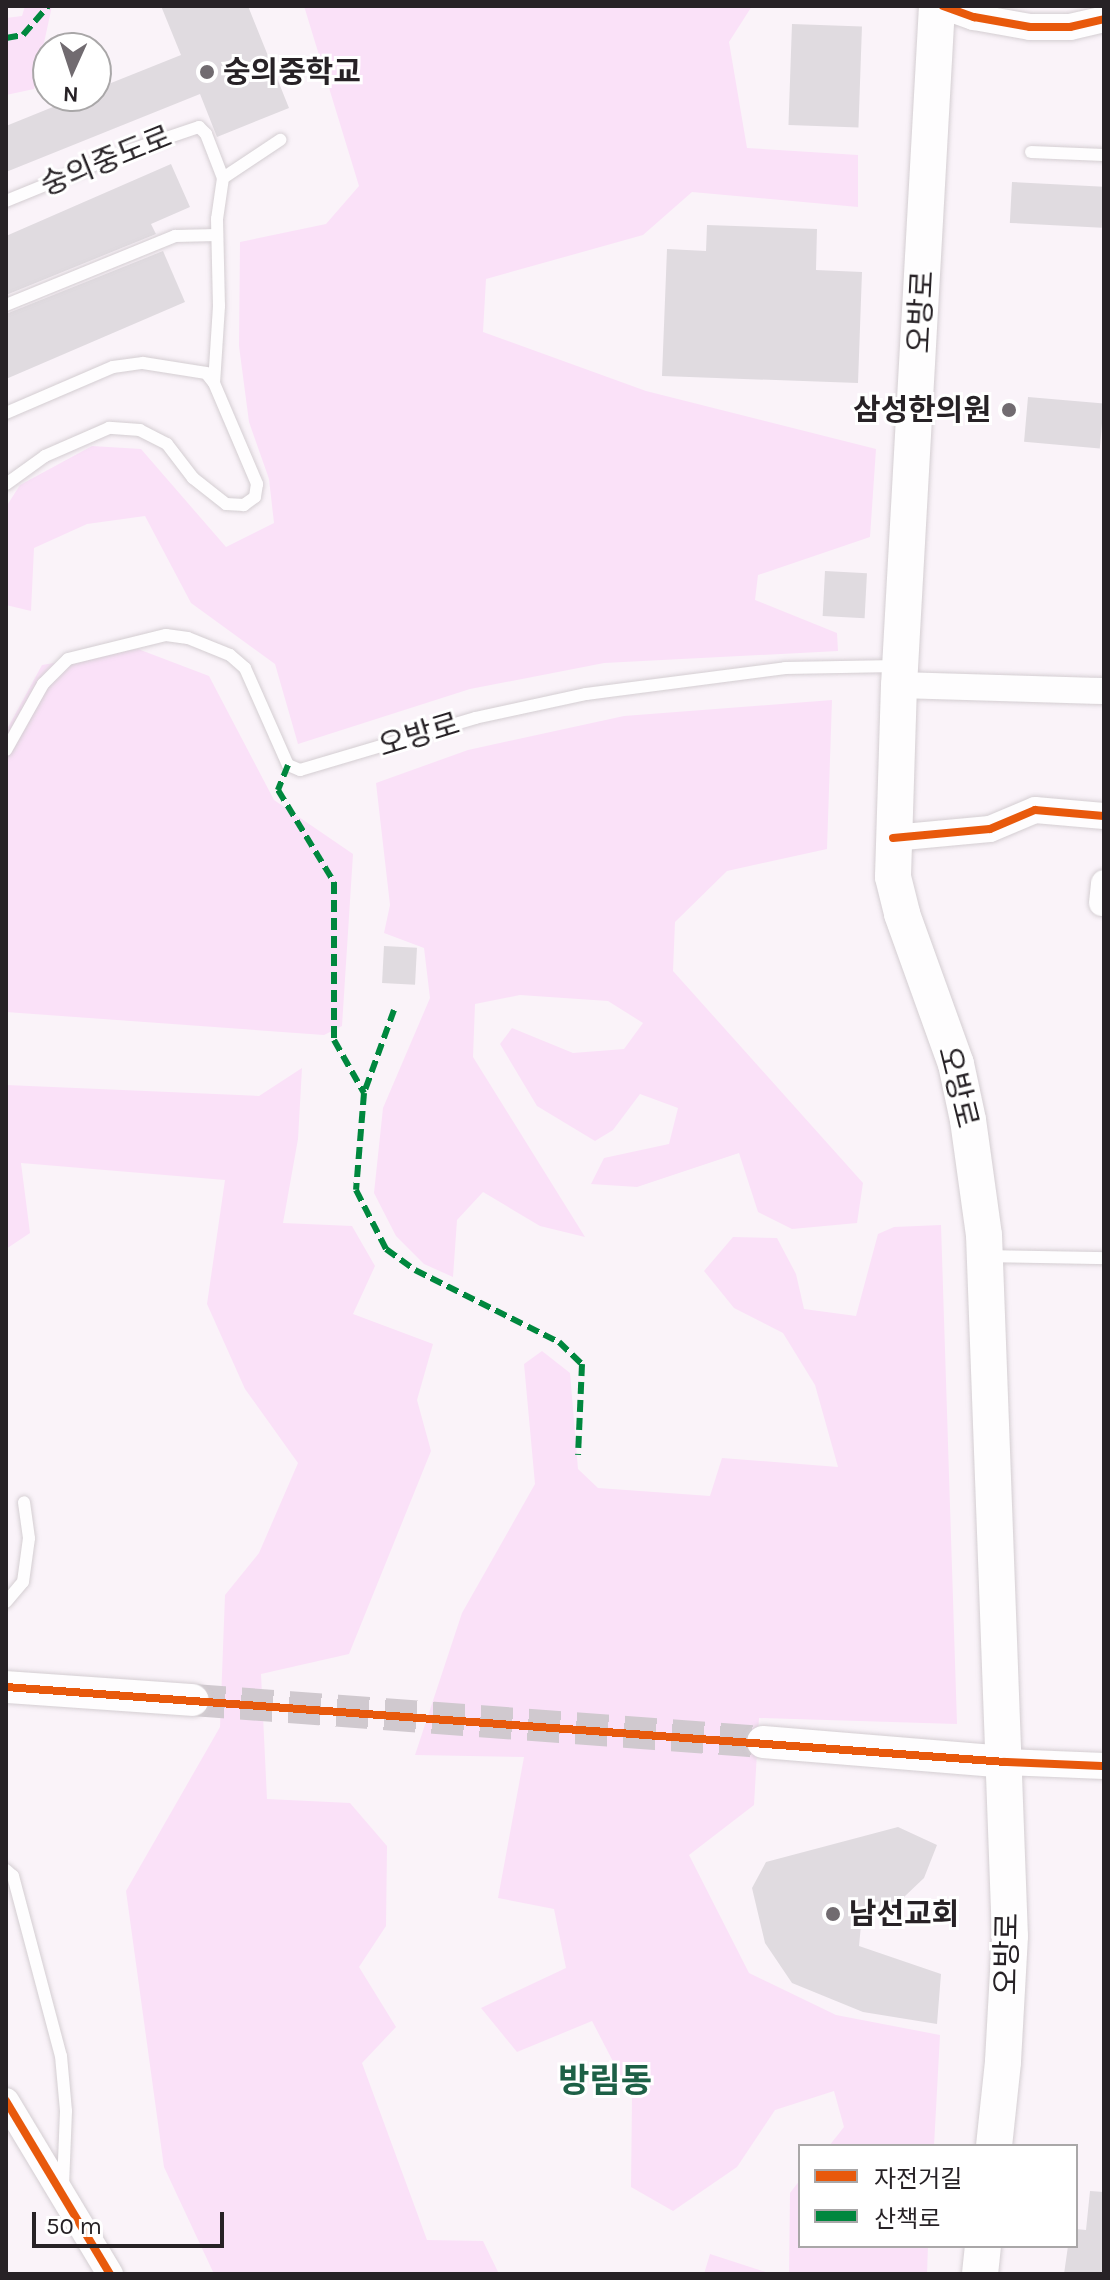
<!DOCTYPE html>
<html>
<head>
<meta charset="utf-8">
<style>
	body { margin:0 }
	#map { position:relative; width:1110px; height:2280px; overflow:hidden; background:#faf3f9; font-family:Karla,"Noto Sans KR",sans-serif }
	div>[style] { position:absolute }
	.green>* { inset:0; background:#fae1f8 }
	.building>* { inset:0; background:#e0dbe0; transform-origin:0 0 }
	.tertiary-tunnel>* { height:32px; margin-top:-16px; transform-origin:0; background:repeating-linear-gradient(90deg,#d0c9cf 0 32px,transparent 0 48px) }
	.roads { filter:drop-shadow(0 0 2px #d4ced2) drop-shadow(0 0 2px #d4ced2) }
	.service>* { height:12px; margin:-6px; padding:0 6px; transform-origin:6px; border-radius:6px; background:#fefdfe }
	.minor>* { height:26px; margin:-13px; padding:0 13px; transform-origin:13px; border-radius:13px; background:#fefdfe }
	.tertiary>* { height:32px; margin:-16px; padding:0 16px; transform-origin:16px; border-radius:16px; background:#fefdfe }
	.secondary>* { height:36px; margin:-18px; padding:0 18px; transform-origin:18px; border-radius:18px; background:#fefdfe }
	.quiet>* { height:6px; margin-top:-3px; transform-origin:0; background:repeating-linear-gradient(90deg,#00873e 0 12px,transparent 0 18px) }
	.cycleway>* { height:8px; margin:-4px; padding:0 4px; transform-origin:4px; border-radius:4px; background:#e8590c }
	.dots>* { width:22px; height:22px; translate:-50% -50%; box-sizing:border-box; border:4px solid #fff; border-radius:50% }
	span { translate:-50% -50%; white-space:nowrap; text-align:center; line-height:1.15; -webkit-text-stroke:6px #fff; paint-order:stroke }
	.poi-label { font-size:30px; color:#272226; font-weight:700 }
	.left { translate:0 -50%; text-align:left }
	.right { translate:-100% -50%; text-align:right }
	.street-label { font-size:30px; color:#272226 }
	.quarter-label { font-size:34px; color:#1d6046; font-weight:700 }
	.frame { position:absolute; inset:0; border:8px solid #272226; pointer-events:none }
	.legend { position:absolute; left:798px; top:2144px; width:280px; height:104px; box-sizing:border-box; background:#fff; border:2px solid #a9a7a8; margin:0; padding:10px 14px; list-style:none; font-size:24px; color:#272226 }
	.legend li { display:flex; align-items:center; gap:16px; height:40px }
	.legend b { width:40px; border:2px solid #a9a7a8 }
	.north { position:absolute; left:32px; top:32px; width:80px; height:80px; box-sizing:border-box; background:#fff; border:2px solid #a9a7a8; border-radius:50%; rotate:183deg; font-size:22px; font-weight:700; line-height:32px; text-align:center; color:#272226 }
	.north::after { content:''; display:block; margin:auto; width:28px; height:36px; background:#716b70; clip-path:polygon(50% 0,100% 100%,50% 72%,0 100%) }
	.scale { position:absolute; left:32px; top:2212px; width:192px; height:36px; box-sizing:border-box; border:4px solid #272226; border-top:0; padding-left:10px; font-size:24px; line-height:28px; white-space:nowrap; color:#272226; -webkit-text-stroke:6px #fff; paint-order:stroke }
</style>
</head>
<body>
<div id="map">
	<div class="green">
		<div style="clip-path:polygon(25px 6px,52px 6px,34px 89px,6px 95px,6px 18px,22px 16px)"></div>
		<div style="clip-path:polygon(304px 6px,752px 6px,729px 42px,747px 148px,858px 155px,858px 207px,692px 192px,643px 235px,486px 279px,483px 332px,646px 391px,876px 449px,870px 537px,758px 575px,755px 600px,837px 633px,838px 651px,604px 663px,470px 689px,298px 744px,275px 664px,191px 603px,145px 516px,87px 524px,34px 548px,31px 611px,6px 605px,6px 507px,20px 485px,92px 446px,141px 449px,226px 547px,274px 523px,269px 479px,249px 422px,239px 346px,240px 242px,326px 224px,359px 186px)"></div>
		<div style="clip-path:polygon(138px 649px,209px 676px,274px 800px,353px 854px,342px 1026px,324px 1035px,6px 1012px,6px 731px,42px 665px)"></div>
		<div style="clip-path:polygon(832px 700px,827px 849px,727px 871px,675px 922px,673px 971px,863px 1183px,857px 1223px,792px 1229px,758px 1212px,739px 1153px,637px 1187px,591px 1184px,604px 1158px,669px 1144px,678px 1108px,640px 1094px,613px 1130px,595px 1141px,537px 1106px,500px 1044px,512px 1028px,573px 1053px,624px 1049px,643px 1023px,608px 1001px,520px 995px,475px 1004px,473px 1057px,585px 1237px,540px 1226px,483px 1192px,457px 1220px,453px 1277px,424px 1264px,396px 1236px,374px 1193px,383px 1108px,430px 998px,424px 948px,384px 933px,390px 905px,376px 783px,468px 750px,624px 716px)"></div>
		<div style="clip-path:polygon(302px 1068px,298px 1139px,283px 1223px,352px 1226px,375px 1266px,353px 1314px,433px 1344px,417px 1400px,431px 1451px,349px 1654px,261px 1674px,267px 1799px,350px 1803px,387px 1846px,386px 1926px,359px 1967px,396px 2027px,362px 2063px,427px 2240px,483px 2241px,499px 2274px,214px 2274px,164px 2167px,126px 1891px,220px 1727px,225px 1595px,259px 1553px,298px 1463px,245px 1389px,207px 1304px,225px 1180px,21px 1163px,30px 1233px,6px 1249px,6px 1085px,259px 1096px)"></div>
		<div style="clip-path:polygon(941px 1225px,957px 1724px,759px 1718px,754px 1805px,689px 1855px,749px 1973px,836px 2015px,940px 2035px,934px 2146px,829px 2146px,844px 2127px,834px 2091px,775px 2110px,737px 2167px,673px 2211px,631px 2187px,632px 2098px,592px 2021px,517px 2052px,481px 2008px,566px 1968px,554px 1909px,498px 1898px,524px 1757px,415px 1755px,462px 1613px,535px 1484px,524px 1364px,542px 1351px,570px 1373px,578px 1469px,598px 1488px,710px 1496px,722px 1458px,838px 1467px,815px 1385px,783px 1333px,734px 1308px,704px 1271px,733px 1237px,777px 1238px,796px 1274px,804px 1309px,856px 1316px,878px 1234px,894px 1227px)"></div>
		<div style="clip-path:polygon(800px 2180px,800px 2246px,928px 2246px,927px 2274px,789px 2274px,790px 2193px)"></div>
		<div style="clip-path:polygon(710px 2254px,772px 2274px,704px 2274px)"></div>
	</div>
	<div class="building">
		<div style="clip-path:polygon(161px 6px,248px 6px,289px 108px,217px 137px,200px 94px,6px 172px,6px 126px,80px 96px,96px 96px,96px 89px,181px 55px)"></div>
		<div style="left:792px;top:24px;width:70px;height:101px;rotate:2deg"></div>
		<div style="clip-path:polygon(171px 164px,190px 207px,151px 224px,156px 234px,6px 295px,6px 236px)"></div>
		<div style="left:1012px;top:182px;width:92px;height:41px;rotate:3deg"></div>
		<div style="clip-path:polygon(707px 225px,817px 229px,816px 270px,862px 272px,858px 383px,662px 376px,667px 249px,706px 251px)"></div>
		<div style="clip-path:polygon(163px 251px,185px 302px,6px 379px,6px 314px)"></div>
		<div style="left:1028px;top:397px;width:76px;height:45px;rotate:5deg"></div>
		<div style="left:825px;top:571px;width:42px;height:45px;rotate:3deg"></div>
		<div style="left:384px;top:946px;width:33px;height:37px;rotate:3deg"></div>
		<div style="clip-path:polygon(898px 1827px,937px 1845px,924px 1878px,904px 1897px,862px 1915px,859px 1946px,941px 1974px,937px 2024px,863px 2012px,792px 1983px,765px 1943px,752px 1888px,766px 1862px)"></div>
		<div style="clip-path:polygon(1090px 2191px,1104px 2192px,1104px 2274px,1064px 2274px,1068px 2246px,1076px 2246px,1076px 2229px,1086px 2230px)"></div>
	</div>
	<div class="tertiary-tunnel">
		<div style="left:193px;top:1700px;width:572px;rotate:4.21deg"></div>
	</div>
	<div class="roads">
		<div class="service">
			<div style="left:1031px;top:152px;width:73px;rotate:2.4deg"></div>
			<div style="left:223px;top:178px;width:69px;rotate:-33.7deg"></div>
			<div style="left:6px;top:201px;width:135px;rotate:-22.2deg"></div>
			<div style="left:131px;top:150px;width:72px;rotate:-18.7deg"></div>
			<div style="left:199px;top:127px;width:10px;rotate:45deg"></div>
			<div style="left:206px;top:134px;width:47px;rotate:68.9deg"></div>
			<div style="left:223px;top:178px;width:41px;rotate:98.3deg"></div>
			<div style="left:217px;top:219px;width:87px;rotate:88.7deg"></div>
			<div style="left:219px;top:306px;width:77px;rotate:93.7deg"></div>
			<div style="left:6px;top:305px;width:183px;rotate:-22.2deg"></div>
			<div style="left:175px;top:236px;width:42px;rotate:-1.4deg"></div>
			<div style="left:6px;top:413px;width:116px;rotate:-23.3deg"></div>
			<div style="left:113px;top:367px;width:30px;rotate:-8deg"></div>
			<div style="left:143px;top:363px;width:64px;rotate:9deg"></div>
			<div style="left:206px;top:373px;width:13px;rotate:51deg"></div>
			<div style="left:214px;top:383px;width:110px;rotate:66.9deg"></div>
			<div style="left:257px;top:484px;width:13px;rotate:99deg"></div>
			<div style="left:255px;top:497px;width:14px;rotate:144deg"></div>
			<div style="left:244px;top:505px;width:18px;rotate:-177deg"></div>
			<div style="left:226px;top:504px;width:42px;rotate:-141.8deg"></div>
			<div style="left:193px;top:478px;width:43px;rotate:-127.4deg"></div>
			<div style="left:167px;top:444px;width:30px;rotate:-153deg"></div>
			<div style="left:140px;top:430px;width:31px;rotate:-176deg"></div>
			<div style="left:109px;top:428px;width:70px;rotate:156.4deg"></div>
			<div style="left:45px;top:456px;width:48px;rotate:144.3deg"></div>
			<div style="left:6px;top:750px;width:76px;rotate:-60.7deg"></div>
			<div style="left:43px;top:684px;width:35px;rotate:-45deg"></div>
			<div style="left:68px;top:659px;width:101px;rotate:-13.8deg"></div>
			<div style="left:166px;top:635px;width:22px;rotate:8deg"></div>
			<div style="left:188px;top:638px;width:45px;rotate:22deg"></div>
			<div style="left:230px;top:655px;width:20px;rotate:41deg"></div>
			<div style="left:245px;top:668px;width:106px;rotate:66.1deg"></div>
			<div style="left:288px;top:765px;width:13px;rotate:23deg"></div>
			<div style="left:300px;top:770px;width:183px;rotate:-16.5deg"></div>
			<div style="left:475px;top:718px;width:114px;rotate:-12.2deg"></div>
			<div style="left:586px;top:694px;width:201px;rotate:-7.4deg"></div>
			<div style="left:785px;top:668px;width:112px;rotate:-1deg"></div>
			<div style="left:988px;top:1256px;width:116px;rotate:1deg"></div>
			<div style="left:6px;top:1602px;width:26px;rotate:-50deg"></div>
			<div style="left:23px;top:1582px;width:44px;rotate:-82.2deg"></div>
			<div style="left:29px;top:1538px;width:36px;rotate:-98deg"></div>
			<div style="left:6px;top:1870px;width:9px;rotate:41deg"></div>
			<div style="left:13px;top:1876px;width:186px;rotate:75.1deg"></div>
			<div style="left:61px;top:2056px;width:55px;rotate:84.8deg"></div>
			<div style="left:66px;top:2111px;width:76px;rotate:92.3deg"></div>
		</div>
		<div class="minor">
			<div style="left:943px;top:6px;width:33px;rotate:20deg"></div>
			<div style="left:974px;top:17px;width:57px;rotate:10.1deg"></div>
			<div style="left:1030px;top:27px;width:40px"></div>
			<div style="left:1070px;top:27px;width:35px;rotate:-13deg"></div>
			<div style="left:899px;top:685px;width:205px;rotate:1.7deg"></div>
			<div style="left:893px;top:838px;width:97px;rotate:-5.3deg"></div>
			<div style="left:990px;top:829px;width:49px;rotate:-22.9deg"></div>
			<div style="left:1035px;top:810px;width:69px;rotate:5deg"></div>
			<div style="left:1102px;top:903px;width:20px;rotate:-84deg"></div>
			<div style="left:1005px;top:1762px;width:99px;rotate:2.3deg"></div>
			<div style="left:6px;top:2101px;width:202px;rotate:59deg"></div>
		</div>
		<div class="tertiary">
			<div style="left:6px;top:1687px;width:187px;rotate:4deg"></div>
			<div style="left:763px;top:1742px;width:243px;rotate:4.7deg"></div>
		</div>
		<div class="secondary">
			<div style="left:937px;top:6px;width:680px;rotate:93.2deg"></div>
			<div style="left:899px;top:685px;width:192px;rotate:91.8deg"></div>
			<div style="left:893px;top:877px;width:38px;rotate:76deg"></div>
			<div style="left:902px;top:914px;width:159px;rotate:70.2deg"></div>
			<div style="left:956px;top:1064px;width:57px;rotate:77.9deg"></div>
			<div style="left:968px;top:1120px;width:116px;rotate:82.1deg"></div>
			<div style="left:984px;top:1235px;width:701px;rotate:87.88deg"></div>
			<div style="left:1010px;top:1936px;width:126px;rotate:93.2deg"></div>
			<div style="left:1003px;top:2062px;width:84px;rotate:96.1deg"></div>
			<div style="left:980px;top:2274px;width:28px;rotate:-84deg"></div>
		</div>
	</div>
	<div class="quiet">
		<div style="left:6px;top:38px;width:17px;rotate:-10deg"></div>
		<div style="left:23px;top:35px;width:38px;rotate:-49deg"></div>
		<div style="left:288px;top:765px;width:27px;rotate:112deg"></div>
		<div style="left:278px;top:790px;width:108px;rotate:58.7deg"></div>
		<div style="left:334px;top:882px;width:158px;rotate:90deg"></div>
		<div style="left:334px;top:1040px;width:61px;rotate:60.5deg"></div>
		<div style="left:394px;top:1010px;width:88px;rotate:109.9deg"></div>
		<div style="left:364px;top:1093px;width:97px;rotate:94.7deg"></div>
		<div style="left:356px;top:1190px;width:66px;rotate:63deg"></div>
		<div style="left:386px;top:1249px;width:36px;rotate:36deg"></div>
		<div style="left:415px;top:1270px;width:161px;rotate:26.6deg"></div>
		<div style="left:559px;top:1342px;width:32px;rotate:44deg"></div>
		<div style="left:582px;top:1364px;width:91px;rotate:92.5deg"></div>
	</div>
	<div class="cycleway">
		<div style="left:943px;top:6px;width:33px;rotate:20deg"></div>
		<div style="left:974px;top:17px;width:57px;rotate:10.1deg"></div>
		<div style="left:1030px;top:27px;width:40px"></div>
		<div style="left:1070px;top:27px;width:35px;rotate:-13deg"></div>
		<div style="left:893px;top:838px;width:97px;rotate:-5.3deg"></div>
		<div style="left:990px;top:829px;width:49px;rotate:-22.9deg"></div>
		<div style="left:1035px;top:810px;width:69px;rotate:5deg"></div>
		<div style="left:6px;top:1687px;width:1002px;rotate:4.29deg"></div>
		<div style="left:1005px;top:1762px;width:99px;rotate:2.3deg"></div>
		<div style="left:6px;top:2101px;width:202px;rotate:59deg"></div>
	</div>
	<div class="dots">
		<div style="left:207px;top:72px;background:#716b70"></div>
		<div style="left:1009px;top:410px;background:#716b70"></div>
		<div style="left:833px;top:1914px;background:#716b70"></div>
	</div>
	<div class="poi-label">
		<span class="left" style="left:223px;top:72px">숭의중학교</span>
		<span class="right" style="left:991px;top:410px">삼성한의원</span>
		<span class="left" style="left:849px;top:1914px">남선교회</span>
	</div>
	<div class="street-label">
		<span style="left:106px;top:161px;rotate:-22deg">숭의중도로</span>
		<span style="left:921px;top:312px;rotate:-87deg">오방로</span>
		<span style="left:419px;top:735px;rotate:-17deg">오방로</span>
		<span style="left:958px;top:1087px;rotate:76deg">오방로</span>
		<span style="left:1007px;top:1954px;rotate:-89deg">오방로</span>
	</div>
	<div class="quarter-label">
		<span style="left:605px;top:2082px">방림동</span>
	</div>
	<div class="frame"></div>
	<ul class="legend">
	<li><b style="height:10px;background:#e8590c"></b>자전거길</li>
	<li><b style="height:10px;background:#00873e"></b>산책로</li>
	</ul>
	<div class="north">N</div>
	<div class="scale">50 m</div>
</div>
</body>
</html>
